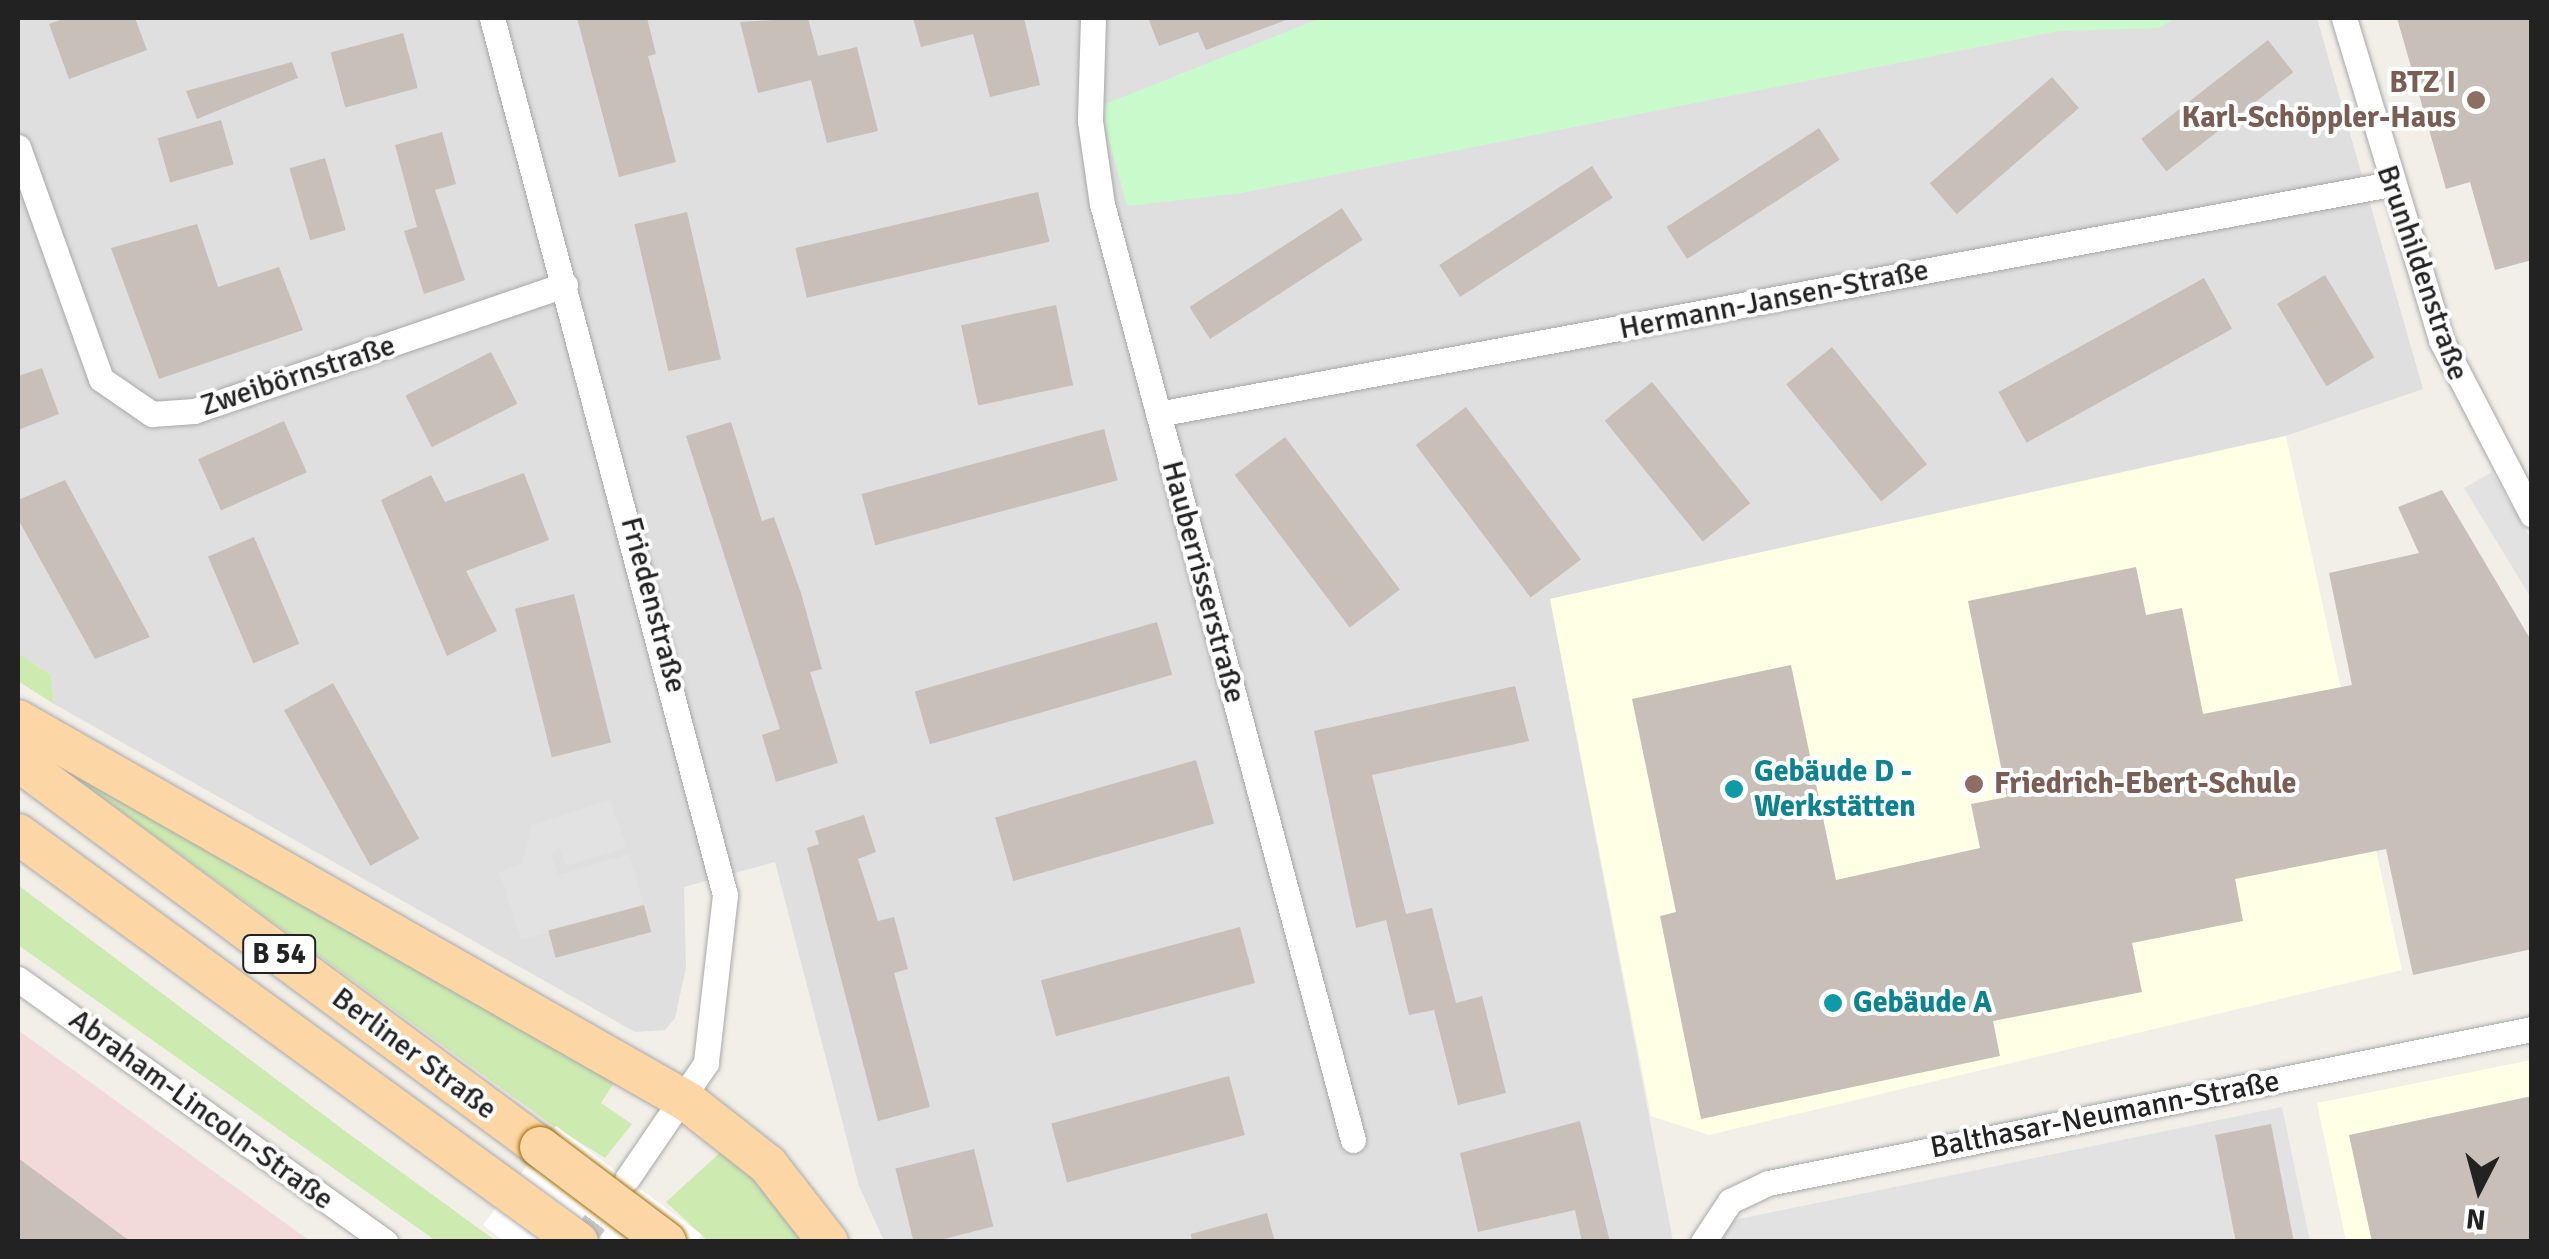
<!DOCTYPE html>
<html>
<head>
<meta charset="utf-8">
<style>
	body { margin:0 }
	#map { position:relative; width:2549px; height:1259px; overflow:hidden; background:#f2efe9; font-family:Signika,sans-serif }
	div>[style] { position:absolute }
	.residential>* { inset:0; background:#e0dfdf }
	.commercial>* { inset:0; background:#f2dad9 }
	.education>* { inset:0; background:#ffffe5 }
	.grass>* { inset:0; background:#cdebb0 }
	.park>* { inset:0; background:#c8facc }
	.parking>* { inset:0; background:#e2e2e2 }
	.pier>* { inset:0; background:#fff }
	.building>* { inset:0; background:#c7bfb8; transform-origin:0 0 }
	.street-tunnel>* { height:25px; margin-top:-12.5px; transform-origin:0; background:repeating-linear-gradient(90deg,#c8c6c1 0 25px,transparent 0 37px) }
	.roads { filter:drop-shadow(0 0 2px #a9a9a9) drop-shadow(0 0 2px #a9a9a9) }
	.street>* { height:25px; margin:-12.5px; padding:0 12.5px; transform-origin:12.5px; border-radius:12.5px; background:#fff }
	.primary>* { height:40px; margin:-20px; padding:0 20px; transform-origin:20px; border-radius:20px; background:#fcd6a4 }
	.bridges { filter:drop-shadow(0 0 2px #a06b00) drop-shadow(0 0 2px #a06b00) }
	.primary-bridge>* { height:40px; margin:-20px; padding:0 20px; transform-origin:20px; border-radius:20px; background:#fcd6a4 }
	.dots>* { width:28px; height:28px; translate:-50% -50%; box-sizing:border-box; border:5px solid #fff; border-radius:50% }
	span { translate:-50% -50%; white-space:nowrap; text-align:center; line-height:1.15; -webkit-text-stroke:8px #fff; paint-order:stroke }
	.shield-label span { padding:2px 8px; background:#fff; border:2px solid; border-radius:8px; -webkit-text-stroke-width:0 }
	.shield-label { font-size:28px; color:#222; font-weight:700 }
	.education-label { font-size:30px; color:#785e54; font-weight:700 }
	.right { translate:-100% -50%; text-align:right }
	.left { translate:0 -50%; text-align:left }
	.street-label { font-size:30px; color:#222 }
	.culture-label { font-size:30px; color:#0d838f; font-weight:700 }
	.frame { position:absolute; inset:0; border:20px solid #222; pointer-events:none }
	.north { position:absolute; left:2429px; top:1139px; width:100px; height:100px; -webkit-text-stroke:8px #fff; paint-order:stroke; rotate:186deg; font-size:28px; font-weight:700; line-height:40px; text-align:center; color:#222 }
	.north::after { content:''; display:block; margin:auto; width:35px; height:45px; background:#222; clip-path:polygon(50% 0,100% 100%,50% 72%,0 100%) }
</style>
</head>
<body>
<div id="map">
	<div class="residential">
		<div style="clip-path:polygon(18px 18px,2317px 18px,2423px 389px,2285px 436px,1550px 599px,1673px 1241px,884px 1241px,859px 1186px,775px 862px,684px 887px,686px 968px,675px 1018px,665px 1030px,635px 1032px,54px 704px,51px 675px,18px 653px)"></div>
	</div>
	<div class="commercial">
		<div style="clip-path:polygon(18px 1030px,310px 1241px,18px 1241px)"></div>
	</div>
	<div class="education">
		<div style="clip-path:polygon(2286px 436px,2402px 970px,1709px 1135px,1651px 1116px,1550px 599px)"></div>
		<div style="clip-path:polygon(2531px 1060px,2531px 1241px,2346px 1241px,2317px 1103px)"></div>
	</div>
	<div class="grass">
		<div style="clip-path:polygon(18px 653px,51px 675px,54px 704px,18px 681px)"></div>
		<div style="clip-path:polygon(49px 759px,617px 1078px,601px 1103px,632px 1124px,605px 1158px,552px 1125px)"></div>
		<div style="clip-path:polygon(18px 885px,349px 1134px,496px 1241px,436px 1241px,18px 945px)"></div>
		<div style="clip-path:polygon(724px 1149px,759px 1182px,809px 1241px,708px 1241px,666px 1202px)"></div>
	</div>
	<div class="park">
		<div style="clip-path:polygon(1321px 18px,2176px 18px,2158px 28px,2059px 31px,1242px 193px,1127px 206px,1100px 106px)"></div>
	</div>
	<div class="parking">
		<div style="clip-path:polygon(2492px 472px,2531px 539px,2531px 598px,2464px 488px)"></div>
		<div style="clip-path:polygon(610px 800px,627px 847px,566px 866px,559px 846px,551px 855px,558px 875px,629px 854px,644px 905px,521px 940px,499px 872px,522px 863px,531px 826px)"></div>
		<div style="clip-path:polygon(2282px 1107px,2310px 1241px,1724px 1242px,1720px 1223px)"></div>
	</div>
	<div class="pier">
		<div style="clip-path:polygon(556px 1126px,702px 1235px,696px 1242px,505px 1242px,483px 1225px)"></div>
	</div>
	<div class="building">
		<div style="clip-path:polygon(66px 18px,135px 18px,147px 50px,69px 79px,49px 24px)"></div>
		<div style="clip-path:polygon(577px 18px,647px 18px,656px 54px,648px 56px,676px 162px,619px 177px)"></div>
		<div style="clip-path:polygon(808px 18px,818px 56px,857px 47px,878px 131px,827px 143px,811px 80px,758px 93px,740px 22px)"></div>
		<div style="clip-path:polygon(913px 18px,1024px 18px,1040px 85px,990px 97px,973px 34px,921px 47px)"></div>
		<div style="clip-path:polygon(1148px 18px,1285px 18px,1286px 20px,1206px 50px,1198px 32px,1159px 46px)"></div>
		<div style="clip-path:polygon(2397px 18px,2532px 18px,2532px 260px,2495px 270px,2470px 182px,2446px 189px)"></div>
		<div style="left:403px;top:33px;width:57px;height:75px;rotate:75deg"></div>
		<div style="left:2268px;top:40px;width:41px;height:161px;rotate:52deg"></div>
		<div style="clip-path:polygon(292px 62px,298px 78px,197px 119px,186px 91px)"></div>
		<div style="left:2052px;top:77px;width:41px;height:162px;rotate:49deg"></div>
		<div style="left:221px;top:120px;width:46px;height:66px;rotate:74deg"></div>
		<div style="left:1819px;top:128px;width:38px;height:182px;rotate:57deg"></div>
		<div style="clip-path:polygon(442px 132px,456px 184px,435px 190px,465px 280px,424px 294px,404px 231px,417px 227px,395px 145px)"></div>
		<div style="left:325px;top:158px;width:75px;height:37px;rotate:74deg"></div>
		<div style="left:1592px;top:166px;width:38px;height:182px;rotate:57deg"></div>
		<div style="left:1038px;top:192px;width:51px;height:249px;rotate:77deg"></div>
		<div style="left:1342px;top:208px;width:38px;height:182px;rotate:57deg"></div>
		<div style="left:687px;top:212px;width:151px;height:54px;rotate:77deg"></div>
		<div style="clip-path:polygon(197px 224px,218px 287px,279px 267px,303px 330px,159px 379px,111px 248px)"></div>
		<div style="left:2325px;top:275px;width:96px;height:56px;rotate:59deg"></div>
		<div style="left:2204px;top:278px;width:58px;height:235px;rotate:61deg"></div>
		<div style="left:1056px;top:305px;width:82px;height:97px;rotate:78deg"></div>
		<div style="left:1832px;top:347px;width:151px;height:59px;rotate:51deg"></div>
		<div style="left:491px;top:352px;width:58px;height:96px;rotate:63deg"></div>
		<div style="clip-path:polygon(42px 368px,59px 414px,18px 430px,18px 376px)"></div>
		<div style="left:1652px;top:382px;width:156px;height:61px;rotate:51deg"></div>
		<div style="left:1466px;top:407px;width:191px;height:63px;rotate:53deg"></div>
		<div style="left:284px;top:421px;width:56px;height:94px;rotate:66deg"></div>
		<div style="clip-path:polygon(731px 422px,762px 521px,774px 517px,801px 593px,822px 669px,810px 672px,838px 763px,776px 782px,762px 735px,780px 729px,686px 436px)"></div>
		<div style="left:1104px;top:429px;width:53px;height:251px;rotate:75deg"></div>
		<div style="left:1285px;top:437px;width:191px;height:63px;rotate:53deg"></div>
		<div style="clip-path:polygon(524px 473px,549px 540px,466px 571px,497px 631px,447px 656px,381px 500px,431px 475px,445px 502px)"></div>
		<div style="clip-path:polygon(65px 480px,150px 637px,95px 659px,18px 519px,18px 500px)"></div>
		<div style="clip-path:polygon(2442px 490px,2532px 642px,2532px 949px,2413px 975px,2386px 849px,2235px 879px,2243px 921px,2132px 943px,2142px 992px,1993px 1021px,2000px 1056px,1701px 1119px,1660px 916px,1676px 912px,1632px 699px,1791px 665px,1836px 880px,1980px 848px,1971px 804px,2007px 797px,1968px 601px,2136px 567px,2146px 615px,2182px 608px,2203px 714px,2352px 685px,2329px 573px,2419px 553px,2398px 507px)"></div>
		<div style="left:254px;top:537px;width:116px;height:50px;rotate:67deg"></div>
		<div style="left:574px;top:594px;width:153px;height:61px;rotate:76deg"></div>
		<div style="left:1157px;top:622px;width:55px;height:252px;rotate:74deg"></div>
		<div style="left:333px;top:683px;width:178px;height:56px;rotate:61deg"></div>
		<div style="clip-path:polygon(1515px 686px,1529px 741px,1372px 775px,1406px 914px,1432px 908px,1456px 1003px,1482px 996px,1506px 1093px,1458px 1105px,1434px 1010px,1409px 1015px,1386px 920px,1356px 928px,1314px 731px)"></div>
		<div style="left:1196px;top:760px;width:66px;height:209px;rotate:74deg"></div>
		<div style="clip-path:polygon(864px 815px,876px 852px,858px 859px,878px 921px,894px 917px,908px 969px,894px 973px,930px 1107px,878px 1121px,807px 848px,819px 844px,815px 831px)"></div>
		<div style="left:644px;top:905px;width:28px;height:99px;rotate:75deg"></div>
		<div style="left:1240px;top:927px;width:58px;height:206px;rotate:75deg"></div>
		<div style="left:1229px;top:1076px;width:61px;height:184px;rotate:75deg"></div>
		<div style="clip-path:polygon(2532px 1096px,2532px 1242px,2372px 1242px,2349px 1135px)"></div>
		<div style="clip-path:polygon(1580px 1121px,1610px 1242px,1582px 1242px,1575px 1210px,1478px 1232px,1460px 1153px)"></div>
		<div style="left:2271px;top:1124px;width:120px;height:57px;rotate:79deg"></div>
		<div style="left:974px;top:1149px;width:80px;height:81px;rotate:76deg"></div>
		<div style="clip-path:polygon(18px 1158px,131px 1242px,18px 1242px)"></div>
		<div style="clip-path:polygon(1267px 1213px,1275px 1242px,1192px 1242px,1191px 1234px)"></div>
	</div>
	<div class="street-tunnel">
		<div style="left:580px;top:1242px;width:64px;rotate:-53.3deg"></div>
	</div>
	<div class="roads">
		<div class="street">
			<div style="left:492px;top:18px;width:907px;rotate:75.12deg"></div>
			<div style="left:725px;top:895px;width:169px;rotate:96.5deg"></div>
			<div style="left:706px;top:1063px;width:140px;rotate:124.3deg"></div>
			<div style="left:1093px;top:18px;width:103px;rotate:91.7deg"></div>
			<div style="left:1090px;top:121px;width:84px;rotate:81.8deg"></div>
			<div style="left:1102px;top:204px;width:969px;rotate:74.99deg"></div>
			<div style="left:2344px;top:18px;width:336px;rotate:73.2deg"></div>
			<div style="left:2441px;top:340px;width:197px;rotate:62.5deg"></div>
			<div style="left:18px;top:147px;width:246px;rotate:70.3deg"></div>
			<div style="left:101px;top:379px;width:62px;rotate:34.5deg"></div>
			<div style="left:152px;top:414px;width:42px;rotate:-4.1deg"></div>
			<div style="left:194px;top:411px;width:392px;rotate:-18.8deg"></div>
			<div style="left:1158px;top:414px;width:1253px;rotate:-10.57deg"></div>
			<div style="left:18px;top:979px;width:452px;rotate:35.6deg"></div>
			<div style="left:1703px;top:1242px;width:49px;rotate:-56.6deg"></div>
			<div style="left:1730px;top:1201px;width:42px;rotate:-25.3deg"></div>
			<div style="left:1768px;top:1183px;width:779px;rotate:-11.4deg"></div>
		</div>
		<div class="primary">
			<div style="left:18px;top:720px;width:771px;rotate:29.69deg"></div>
			<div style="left:688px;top:1102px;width:102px;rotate:38.2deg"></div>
			<div style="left:768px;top:1165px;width:98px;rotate:52.1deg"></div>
			<div style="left:18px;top:761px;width:649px;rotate:36.48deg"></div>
			<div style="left:18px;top:834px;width:693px;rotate:36.08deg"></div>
		</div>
	</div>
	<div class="bridges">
		<div class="primary-bridge">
			<div style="left:540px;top:1147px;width:158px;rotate:37deg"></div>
		</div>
	</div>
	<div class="dots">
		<div style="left:2476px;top:100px;background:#8d6e63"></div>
		<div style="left:1974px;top:784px;background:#8d6e63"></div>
		<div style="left:1734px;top:789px;background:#0f9aa8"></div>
		<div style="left:1833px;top:1003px;background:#0f9aa8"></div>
	</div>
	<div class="shield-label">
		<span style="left:279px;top:954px">B 54</span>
	</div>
	<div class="education-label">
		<span class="right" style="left:2456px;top:100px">BTZ I<br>Karl-Schöppler-Haus</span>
		<span class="left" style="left:1994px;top:784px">Friedrich-Ebert-Schule</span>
	</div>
	<div class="street-label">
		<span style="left:2422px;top:273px;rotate:71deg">Brunhildenstraße</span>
		<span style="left:1774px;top:300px;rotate:-11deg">Hermann-Jansen-Straße</span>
		<span style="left:298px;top:376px;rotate:-18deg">Zweibörnstraße</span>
		<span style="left:1203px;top:582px;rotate:75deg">Hauberrisserstraße</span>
		<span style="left:653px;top:605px;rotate:75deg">Friedenstraße</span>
		<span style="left:414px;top:1054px;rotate:37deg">Berliner Straße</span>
		<span style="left:201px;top:1110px;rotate:36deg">Abraham-Lincoln-Straße</span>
		<span style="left:2105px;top:1115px;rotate:-11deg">Balthasar-Neumann-Straße</span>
	</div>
	<div class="culture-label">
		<span class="left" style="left:1754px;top:789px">Gebäude D -<br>Werkstätten</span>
		<span class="left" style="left:1853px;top:1003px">Gebäude A</span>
	</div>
	<div class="frame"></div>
	<div class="north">N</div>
</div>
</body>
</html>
